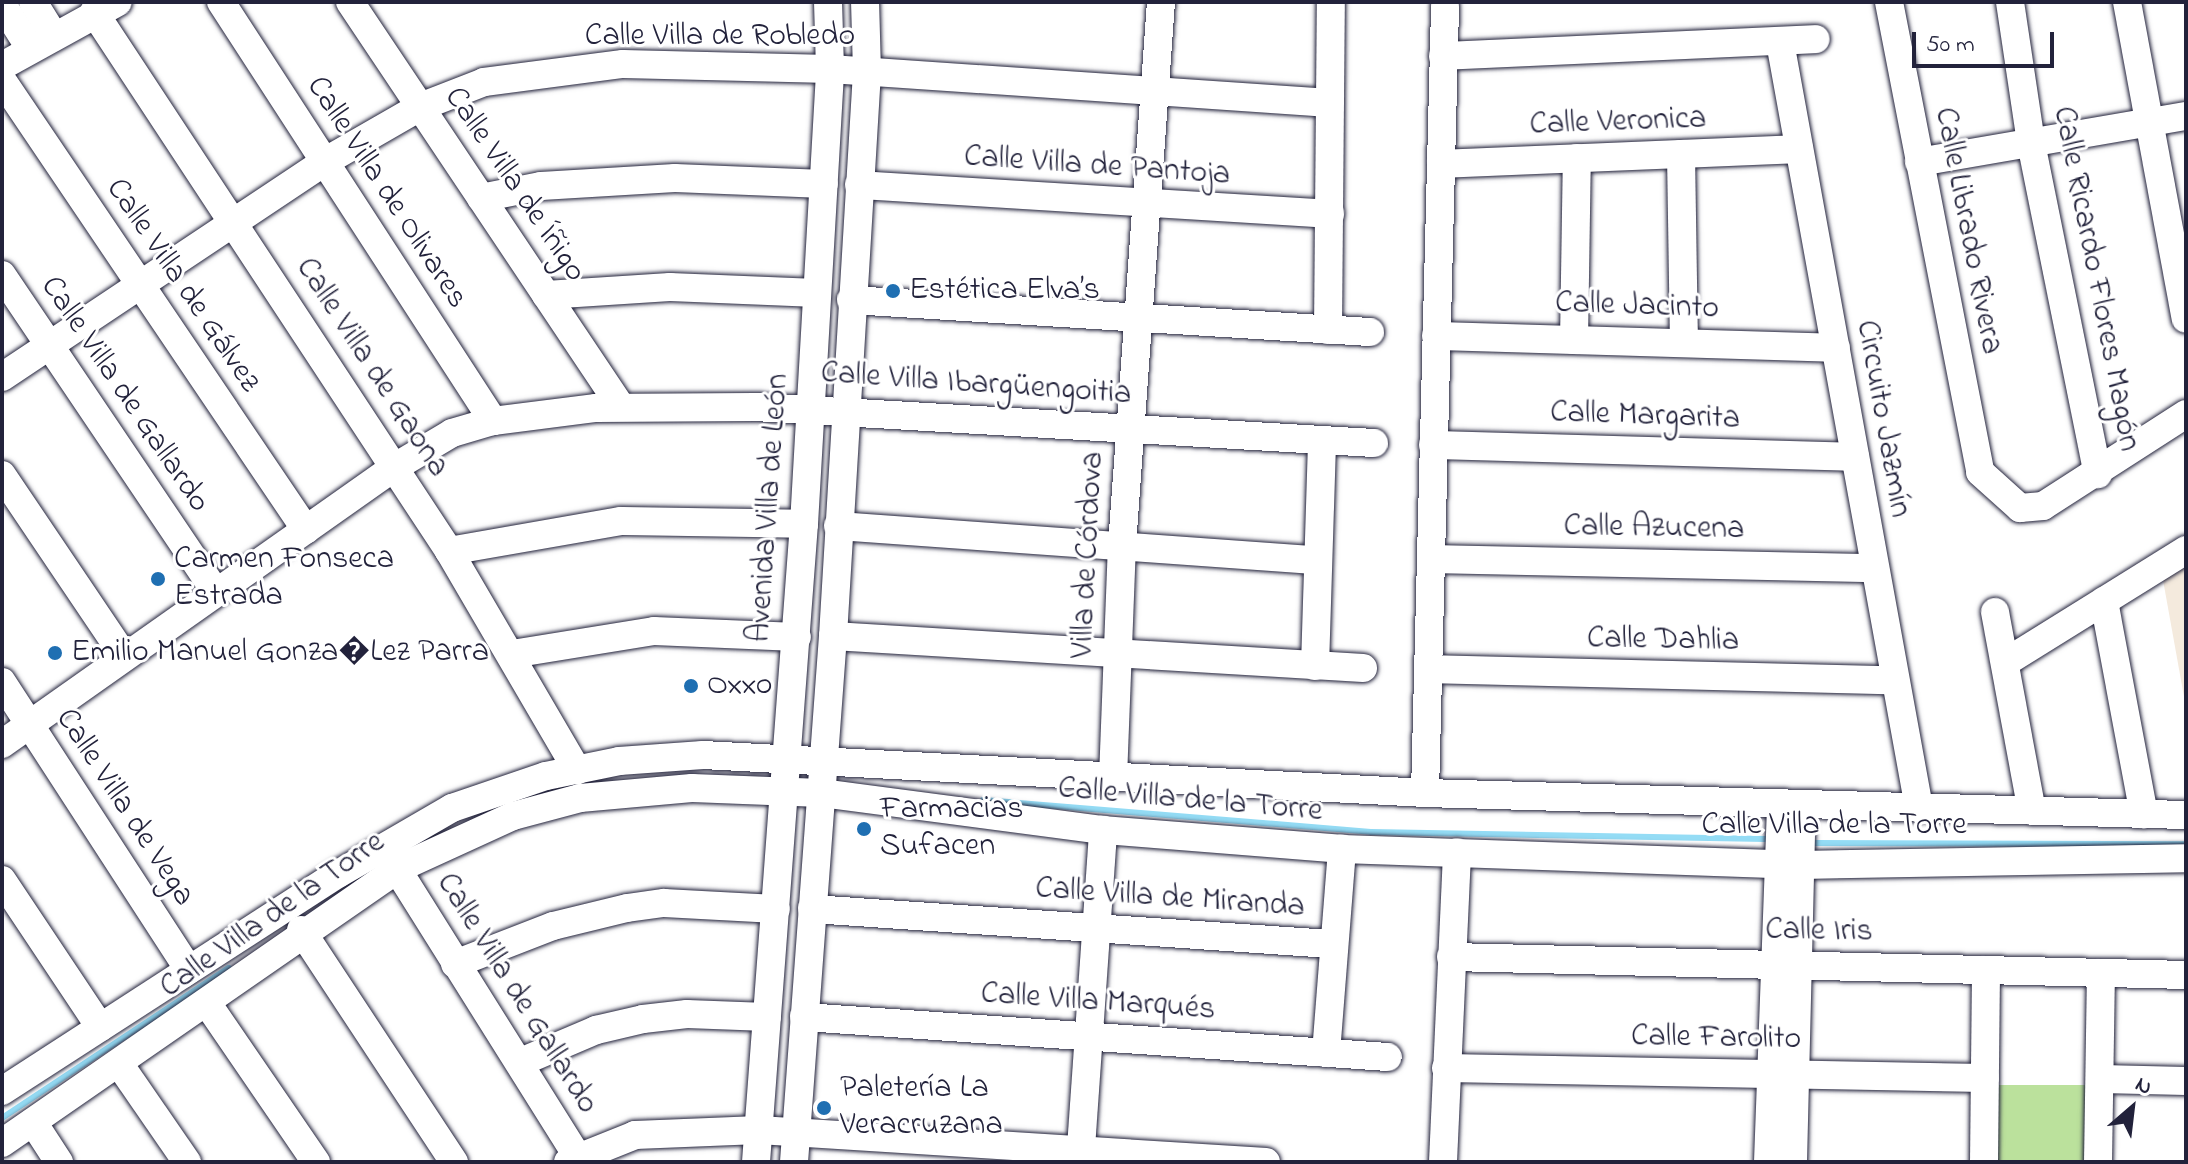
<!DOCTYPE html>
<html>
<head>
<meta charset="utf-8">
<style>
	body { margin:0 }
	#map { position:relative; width:2188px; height:1164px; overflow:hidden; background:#fff; font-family:"Indie Flower",sans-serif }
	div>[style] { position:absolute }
	.built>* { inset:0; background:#f4eadd }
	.green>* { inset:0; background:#bbe19c; transform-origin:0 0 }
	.stream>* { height:6px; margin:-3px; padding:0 3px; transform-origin:3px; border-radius:3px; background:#94dcf5 }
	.roads { filter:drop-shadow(0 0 2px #22223b) drop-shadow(0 0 2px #22223b) }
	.minor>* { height:28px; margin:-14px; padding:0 14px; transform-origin:14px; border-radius:14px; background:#fff }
	.dots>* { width:22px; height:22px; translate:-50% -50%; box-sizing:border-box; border:4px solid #fff; border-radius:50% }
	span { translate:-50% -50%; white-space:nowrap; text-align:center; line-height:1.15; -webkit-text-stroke:6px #fff; paint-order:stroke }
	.street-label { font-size:32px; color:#22223b }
	.poi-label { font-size:32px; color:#22223b }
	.left { translate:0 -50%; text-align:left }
	.frame { position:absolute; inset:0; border:4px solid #22223b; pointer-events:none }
	.north { position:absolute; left:2092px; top:1068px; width:80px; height:80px; -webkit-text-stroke:6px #fff; paint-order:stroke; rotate:28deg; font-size:22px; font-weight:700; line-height:32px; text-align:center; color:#22223b }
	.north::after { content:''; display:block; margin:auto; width:28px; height:36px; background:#22223b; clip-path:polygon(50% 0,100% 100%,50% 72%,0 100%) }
	.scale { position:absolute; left:1912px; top:32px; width:142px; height:36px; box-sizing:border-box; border:4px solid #22223b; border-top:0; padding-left:10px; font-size:24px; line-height:28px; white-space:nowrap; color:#22223b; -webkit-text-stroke:6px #fff; paint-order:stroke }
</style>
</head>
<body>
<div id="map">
	<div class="built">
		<div style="clip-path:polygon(2186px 567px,2186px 708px,2163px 580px)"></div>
	</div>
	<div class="green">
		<div style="left:1981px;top:1085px;width:123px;height:77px"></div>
	</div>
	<div class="stream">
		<div style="left:983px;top:800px;width:389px;rotate:4.7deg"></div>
		<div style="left:1371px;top:832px;width:395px;rotate:1deg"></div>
		<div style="left:1814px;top:843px;width:372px;rotate:0.2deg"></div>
		<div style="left:2px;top:1118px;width:272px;rotate:-33.5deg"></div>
	</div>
	<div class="roads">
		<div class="minor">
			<div style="left:33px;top:2px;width:39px;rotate:58deg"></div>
			<div style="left:221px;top:2px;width:500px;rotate:57deg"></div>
			<div style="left:350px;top:2px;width:487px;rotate:56.2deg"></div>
			<div style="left:1889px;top:2px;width:479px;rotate:79deg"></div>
			<div style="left:1980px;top:472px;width:54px;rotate:42deg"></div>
			<div style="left:2020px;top:508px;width:23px;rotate:-5deg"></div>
			<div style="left:2043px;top:506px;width:170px;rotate:-32.8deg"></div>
			<div style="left:2010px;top:2px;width:143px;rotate:81.5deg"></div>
			<div style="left:2031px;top:143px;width:338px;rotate:78.6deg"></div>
			<div style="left:2127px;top:2px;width:322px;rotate:79.5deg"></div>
			<div style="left:2px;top:4px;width:52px;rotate:57.5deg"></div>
			<div style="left:94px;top:12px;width:645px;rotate:56.63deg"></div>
			<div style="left:449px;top:551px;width:254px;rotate:59.7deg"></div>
			<div style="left:1780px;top:42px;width:779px;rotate:79.71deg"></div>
			<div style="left:1443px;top:56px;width:373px;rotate:-2.6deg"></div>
			<div style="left:2px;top:66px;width:132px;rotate:-28.9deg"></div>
			<div style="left:2px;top:80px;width:543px;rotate:55.96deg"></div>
			<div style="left:1681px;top:154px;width:188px;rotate:89.1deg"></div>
			<div style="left:1919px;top:162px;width:271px;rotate:-9.8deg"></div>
			<div style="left:1441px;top:164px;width:358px;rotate:-2.4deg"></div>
			<div style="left:859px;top:185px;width:472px;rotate:3.5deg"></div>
			<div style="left:481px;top:198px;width:61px;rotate:-11.3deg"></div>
			<div style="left:541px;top:186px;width:134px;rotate:-3.4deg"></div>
			<div style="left:675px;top:178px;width:149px;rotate:2.3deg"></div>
			<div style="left:2px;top:275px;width:382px;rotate:56deg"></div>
			<div style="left:546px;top:295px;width:124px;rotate:-3.7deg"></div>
			<div style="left:670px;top:287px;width:147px;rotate:2.3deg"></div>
			<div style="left:851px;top:300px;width:520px;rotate:3.53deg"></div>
			<div style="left:1328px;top:330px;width:328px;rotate:-89.5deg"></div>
			<div style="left:1436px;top:336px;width:400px;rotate:1.7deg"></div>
			<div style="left:1574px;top:340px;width:182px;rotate:-89.1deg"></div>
			<div style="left:2px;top:377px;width:389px;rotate:-33.7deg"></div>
			<div style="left:326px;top:161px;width:108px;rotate:-29.9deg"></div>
			<div style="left:420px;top:107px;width:69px;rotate:-21.3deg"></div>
			<div style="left:484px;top:82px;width:140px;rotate:-7.4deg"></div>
			<div style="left:623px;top:64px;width:207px;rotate:1.4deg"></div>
			<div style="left:830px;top:69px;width:501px;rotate:3.89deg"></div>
			<div style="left:1433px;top:445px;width:422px;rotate:1.6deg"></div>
			<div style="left:2px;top:475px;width:218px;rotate:56deg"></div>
			<div style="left:838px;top:526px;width:481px;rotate:4.1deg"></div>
			<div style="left:449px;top:551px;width:175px;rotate:-9.9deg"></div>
			<div style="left:621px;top:521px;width:183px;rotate:0.9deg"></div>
			<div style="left:1432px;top:559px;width:442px;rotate:1.2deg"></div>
			<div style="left:2104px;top:601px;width:217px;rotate:79.4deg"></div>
			<div style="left:1995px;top:612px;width:202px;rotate:79.5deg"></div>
			<div style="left:833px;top:636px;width:531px;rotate:3.46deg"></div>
			<div style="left:512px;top:654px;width:144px;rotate:-9.2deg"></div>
			<div style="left:654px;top:631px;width:143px;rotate:2.4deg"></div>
			<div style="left:2006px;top:662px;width:212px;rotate:-31.9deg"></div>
			<div style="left:1315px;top:666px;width:226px;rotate:-88.2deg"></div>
			<div style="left:1429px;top:669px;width:466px;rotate:1.4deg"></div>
			<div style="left:2px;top:682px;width:343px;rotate:57deg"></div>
			<div style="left:2px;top:744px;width:481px;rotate:-35.2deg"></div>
			<div style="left:395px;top:467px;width:66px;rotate:-30.8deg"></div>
			<div style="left:452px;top:433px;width:43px;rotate:-16.3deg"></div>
			<div style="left:493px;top:421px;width:104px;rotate:-7.2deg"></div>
			<div style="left:596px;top:408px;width:159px;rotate:-0.4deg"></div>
			<div style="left:755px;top:407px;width:620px;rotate:3.33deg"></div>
			<div style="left:1113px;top:778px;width:232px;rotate:-87.8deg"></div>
			<div style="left:1122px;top:546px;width:545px;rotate:-85.9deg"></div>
			<div style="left:1425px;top:793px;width:787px;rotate:-88.54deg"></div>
			<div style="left:397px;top:869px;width:339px;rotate:57.9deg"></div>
			<div style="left:2px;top:880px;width:177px;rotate:56.3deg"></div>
			<div style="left:812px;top:909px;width:520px;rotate:3.86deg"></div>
			<div style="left:301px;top:930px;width:278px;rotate:56.6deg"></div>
			<div style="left:1451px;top:957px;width:735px;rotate:1.4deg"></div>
			<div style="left:455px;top:964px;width:105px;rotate:-21.2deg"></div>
			<div style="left:553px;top:926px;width:76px;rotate:-13.7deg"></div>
			<div style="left:627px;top:908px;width:37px;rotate:-8deg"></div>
			<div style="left:664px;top:903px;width:112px;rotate:3.1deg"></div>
			<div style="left:207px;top:1003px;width:193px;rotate:55.6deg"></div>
			<div style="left:804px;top:1017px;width:585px;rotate:3.92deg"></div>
			<div style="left:1326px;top:1053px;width:205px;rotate:-85.5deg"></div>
			<div style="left:521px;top:1062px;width:82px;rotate:-23.1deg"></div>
			<div style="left:596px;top:1030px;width:48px;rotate:-13.2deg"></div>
			<div style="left:643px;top:1019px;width:44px;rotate:-6.5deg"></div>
			<div style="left:687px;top:1014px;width:80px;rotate:2.1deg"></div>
			<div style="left:120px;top:1065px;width:118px;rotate:55.4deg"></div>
			<div style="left:1446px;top:1068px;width:539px;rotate:1.06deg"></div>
			<div style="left:2101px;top:1079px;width:85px;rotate:1.3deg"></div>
			<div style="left:2px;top:1091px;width:400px;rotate:-32.9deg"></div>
			<div style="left:338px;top:874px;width:132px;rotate:-30.1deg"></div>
			<div style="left:452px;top:808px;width:99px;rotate:-18.8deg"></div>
			<div style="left:546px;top:776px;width:75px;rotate:-11.6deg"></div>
			<div style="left:619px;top:761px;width:84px;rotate:-4.1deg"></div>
			<div style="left:703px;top:755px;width:723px;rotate:3.01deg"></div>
			<div style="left:1425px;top:793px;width:761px;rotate:1.66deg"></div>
			<div style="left:33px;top:1122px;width:48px;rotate:57deg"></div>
			<div style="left:2px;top:1143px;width:481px;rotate:-34.7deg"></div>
			<div style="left:397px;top:869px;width:128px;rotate:-24.6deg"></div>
			<div style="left:513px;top:816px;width:69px;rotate:-15deg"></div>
			<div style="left:580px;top:798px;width:112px;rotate:-5.1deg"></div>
			<div style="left:692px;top:788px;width:129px;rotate:2.2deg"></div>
			<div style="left:821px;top:793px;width:284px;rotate:7.5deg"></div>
			<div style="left:1103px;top:830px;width:240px;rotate:4.5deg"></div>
			<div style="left:1342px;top:849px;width:459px;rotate:2deg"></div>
			<div style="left:1801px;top:865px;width:385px;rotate:-1deg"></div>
			<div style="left:568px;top:1162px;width:72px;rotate:-21.9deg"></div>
			<div style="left:635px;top:1135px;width:124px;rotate:-2.3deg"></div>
			<div style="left:759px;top:1130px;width:508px;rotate:3.61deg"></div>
			<div style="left:756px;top:1162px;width:640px;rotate:-85.7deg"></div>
			<div style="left:804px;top:524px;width:456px;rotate:-86.7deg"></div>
			<div style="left:830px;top:69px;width:67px;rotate:-91.7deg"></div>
			<div style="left:794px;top:1162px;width:527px;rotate:-85.76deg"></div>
			<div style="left:833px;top:636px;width:565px;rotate:-86.55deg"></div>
			<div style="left:867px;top:72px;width:70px;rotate:-91.6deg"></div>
			<div style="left:1080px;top:1162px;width:333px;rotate:-86deg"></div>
			<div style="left:1443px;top:1162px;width:310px;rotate:-87.4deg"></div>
			<div style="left:1768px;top:1162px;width:358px;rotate:-87.9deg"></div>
			<div style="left:1793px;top:1162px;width:357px;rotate:-88.6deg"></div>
			<div style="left:1984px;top:1162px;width:192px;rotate:-89.4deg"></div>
			<div style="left:2098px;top:1162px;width:189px;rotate:-89.1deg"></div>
		</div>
	</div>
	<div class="dots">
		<div style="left:893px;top:291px;background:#1f6fb2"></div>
		<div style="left:158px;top:579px;background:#1f6fb2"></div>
		<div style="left:55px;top:653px;background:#1f6fb2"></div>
		<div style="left:691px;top:686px;background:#1f6fb2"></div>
		<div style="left:864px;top:829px;background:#1f6fb2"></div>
		<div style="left:824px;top:1108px;background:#1f6fb2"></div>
	</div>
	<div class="street-label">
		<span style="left:720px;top:37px">Calle Villa de Robledo</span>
		<span style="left:1618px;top:123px;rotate:-2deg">Calle Veronica</span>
		<span style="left:1097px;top:167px;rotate:4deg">Calle Villa de Pantoja</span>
		<span style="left:514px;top:185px;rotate:56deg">Calle Villa de Íñigo</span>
		<span style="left:386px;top:193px;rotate:57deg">Calle Villa de Olivares</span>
		<span style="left:1967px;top:231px;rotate:79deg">Calle Librado Rivera</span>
		<span style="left:2095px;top:279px;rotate:79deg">Calle Ricardo Flores Magón</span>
		<span style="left:182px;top:286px;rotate:56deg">Calle Villa de Gálvez</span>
		<span style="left:1637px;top:307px;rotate:2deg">Calle Jacinto</span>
		<span style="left:371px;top:368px;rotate:57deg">Calle Villa de Gaona</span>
		<span style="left:976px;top:385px;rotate:4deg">Calle Villa Ibargüengoitia</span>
		<span style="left:124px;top:395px;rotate:56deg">Calle Villa de Gallardo</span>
		<span style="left:1645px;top:417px;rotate:2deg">Calle Margarita</span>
		<span style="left:1882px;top:419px;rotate:80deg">Circuito Jazmín</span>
		<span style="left:770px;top:508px;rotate:-86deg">Avenida Villa de León</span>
		<span style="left:1654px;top:529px;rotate:1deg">Calle Azucena</span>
		<span style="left:1089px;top:555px;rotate:-87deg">Villa de Córdova</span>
		<span style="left:1663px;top:641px;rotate:1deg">Calle Dahlia</span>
		<span style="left:1190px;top:801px;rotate:5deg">Calle Villa de la Torre</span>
		<span style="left:124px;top:808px;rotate:57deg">Calle Villa de Vega</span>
		<span style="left:1834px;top:826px">Calle Villa de la Torre</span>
		<span style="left:1170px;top:899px;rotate:4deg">Calle Villa de Miranda</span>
		<span style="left:273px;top:916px;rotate:-35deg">Calle Villa de la Torre</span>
		<span style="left:1819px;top:932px;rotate:1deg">Calle Iris</span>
		<span style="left:516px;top:994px;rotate:58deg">Calle Villa de Gallardo</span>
		<span style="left:1098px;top:1003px;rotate:4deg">Calle Villa Marqués</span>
		<span style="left:1716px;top:1039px;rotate:1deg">Calle Farolito</span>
	</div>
	<div class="poi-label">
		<span class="left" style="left:909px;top:291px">Estética Elva’s</span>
		<span class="left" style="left:174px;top:579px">Carmen Fonseca<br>Estrada</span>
		<span class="left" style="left:71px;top:653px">Emilio Manuel Gonza�Lez Parra</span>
		<span class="left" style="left:707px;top:686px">Oxxo</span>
		<span class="left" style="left:880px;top:829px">Farmacias<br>Sufacen</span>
		<span class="left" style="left:840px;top:1108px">Paletería La<br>Veracruzana</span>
	</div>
	<div class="frame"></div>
	<div class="north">N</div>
	<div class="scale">50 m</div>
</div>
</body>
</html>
